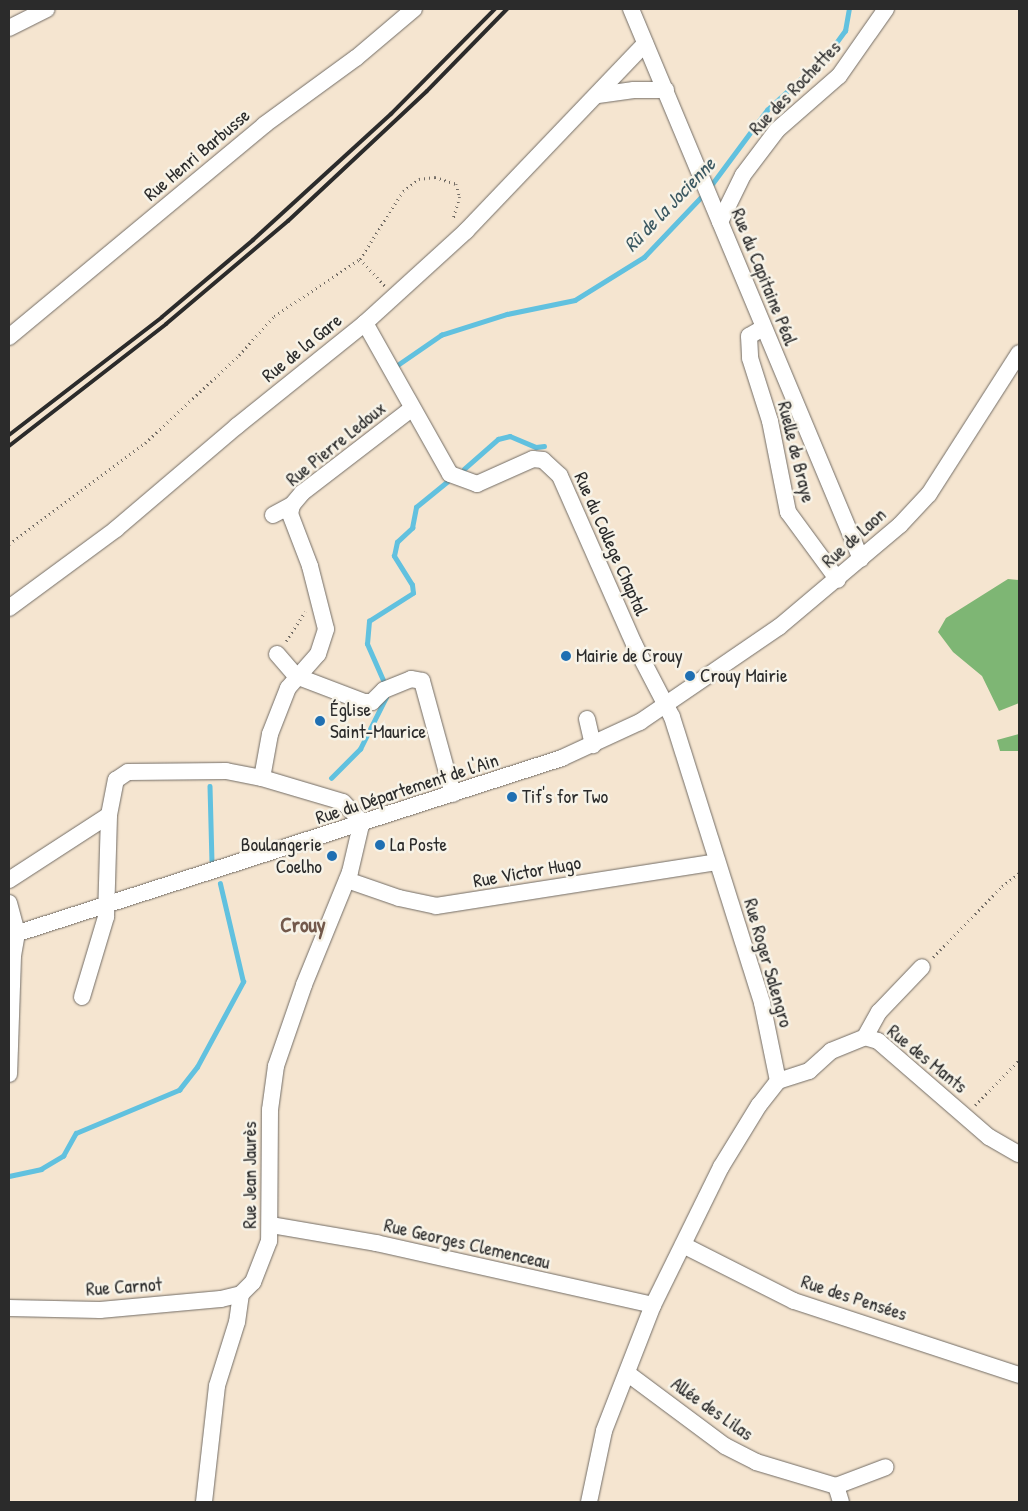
<!DOCTYPE html>
<html>
<head>
<meta charset="utf-8">
<style>
	body { margin:0 }
	#map { position:relative; width:1028px; height:1511px; overflow:hidden; background:#f5e5d0; font-family:"Patrick Hand",sans-serif }
	div>[style] { position:absolute }
	.forest>* { inset:0; background:#7eb674 }
	.stream>* { height:4.5px; margin:-2.25px; padding:0 2.25px; transform-origin:2.25px; border-radius:2.25px; background:#61c1df }
	.path>* { height:2.5px; margin-top:-1.25px; transform-origin:0; background:repeating-linear-gradient(90deg,#726c65 0 1px,transparent 0 5px) }
	.roads { filter:drop-shadow(0 0 1px #726c65) drop-shadow(0 0 1px #726c65) }
	.minor>* { height:16px; margin:-8px; padding:0 8px; transform-origin:8px; border-radius:8px; background:#fff }
	.rail>* { height:4px; margin:-2px; padding:0 2px; transform-origin:2px; border-radius:2px; background:#2b2b2b }
	.dots>* { width:14px; height:14px; translate:-50% -50%; box-sizing:border-box; border:2px solid #f7f3e8; border-radius:50% }
	span { translate:-50% -50%; white-space:nowrap; text-align:center; line-height:1.15; -webkit-text-stroke:5px #f7f3e8; paint-order:stroke }
	.street-label { font-size:19px; color:#2b2b2b }
	.poi-label { font-size:19px; color:#2b2b2b }
	.left { translate:0 -50%; text-align:left }
	.right { translate:-100% -50%; text-align:right }
	.water-label { font-size:20px; color:#3b5861; font-style:italic }
	.quarter-label { font-size:21px; color:#73594b; font-weight:700 }
	.frame { position:absolute; inset:0; border:10px solid #2b2b2b; pointer-events:none }
</style>
</head>
<body>
<div id="map">
	<div class="forest">
		<div style="clip-path:polygon(1008px 579px,1019px 580px,1019px 703px,999px 711px,982px 676px,953px 652px,938px 632px,946px 618px)"></div>
		<div style="clip-path:polygon(1019px 734px,1019px 751px,1000px 751px,997px 740px)"></div>
	</div>
	<div class="stream">
		<div style="left:709px;top:188px;width:97px;rotate:-53.4deg"></div>
		<div style="left:767px;top:110px;width:83px;rotate:-42.6deg"></div>
		<div style="left:828px;top:54px;width:29px;rotate:-54deg"></div>
		<div style="left:845px;top:31px;width:22px;rotate:-80deg"></div>
		<div style="left:396px;top:366px;width:55px;rotate:-34.6deg"></div>
		<div style="left:441px;top:335px;width:69px;rotate:-17.7deg"></div>
		<div style="left:507px;top:314px;width:69px;rotate:-11.6deg"></div>
		<div style="left:575px;top:300px;width:81px;rotate:-31.9deg"></div>
		<div style="left:644px;top:257px;width:87px;rotate:-46.4deg"></div>
		<div style="left:464px;top:469px;width:45px;rotate:-41.4deg"></div>
		<div style="left:498px;top:439px;width:12px;rotate:-14deg"></div>
		<div style="left:510px;top:436px;width:28px;rotate:23deg"></div>
		<div style="left:536px;top:447px;width:8px;rotate:-7deg"></div>
		<div style="left:386px;top:687px;width:47px;rotate:-113.8deg"></div>
		<div style="left:367px;top:644px;width:23px;rotate:-85deg"></div>
		<div style="left:369px;top:621px;width:52px;rotate:-32.5deg"></div>
		<div style="left:413px;top:593px;width:8px;rotate:-97deg"></div>
		<div style="left:412px;top:585px;width:34px;rotate:-122deg"></div>
		<div style="left:394px;top:556px;width:14px;rotate:-78deg"></div>
		<div style="left:397px;top:542px;width:21px;rotate:-43deg"></div>
		<div style="left:412px;top:528px;width:21px;rotate:-79deg"></div>
		<div style="left:416px;top:507px;width:41px;rotate:-39.1deg"></div>
		<div style="left:331px;top:778px;width:41px;rotate:-45deg"></div>
		<div style="left:360px;top:749px;width:58px;rotate:-63.4deg"></div>
		<div style="left:210px;top:786px;width:74px;rotate:88.5deg"></div>
		<div style="left:9px;top:1176px;width:33px;rotate:-12deg"></div>
		<div style="left:41px;top:1169px;width:26px;rotate:-31deg"></div>
		<div style="left:63px;top:1156px;width:26px;rotate:-61deg"></div>
		<div style="left:76px;top:1133px;width:112px;rotate:-22.7deg"></div>
		<div style="left:179px;top:1090px;width:29px;rotate:-52deg"></div>
		<div style="left:197px;top:1067px;width:97px;rotate:-61.6deg"></div>
		<div style="left:243px;top:982px;width:101px;rotate:-103.2deg"></div>
	</div>
	<div class="path">
		<div style="left:360px;top:259px;width:37px;rotate:47deg"></div>
		<div style="left:9px;top:544px;width:169px;rotate:-36.6deg"></div>
		<div style="left:145px;top:443px;width:129px;rotate:-43.1deg"></div>
		<div style="left:239px;top:355px;width:52px;rotate:-48.1deg"></div>
		<div style="left:274px;top:316px;width:103px;rotate:-33.5deg"></div>
		<div style="left:360px;top:259px;width:80px;rotate:-57.7deg"></div>
		<div style="left:403px;top:191px;width:20px;rotate:-37deg"></div>
		<div style="left:419px;top:179px;width:16px;rotate:-7deg"></div>
		<div style="left:435px;top:177px;width:22px;rotate:18deg"></div>
		<div style="left:456px;top:184px;width:14px;rotate:73deg"></div>
		<div style="left:460px;top:197px;width:24px;rotate:107deg"></div>
		<div style="left:286px;top:641px;width:35px;rotate:-57deg"></div>
		<div style="left:933px;top:957px;width:99px;rotate:-45.8deg"></div>
		<div style="left:1002px;top:886px;width:21px;rotate:-37deg"></div>
		<div style="left:975px;top:1105px;width:63px;rotate:-45.6deg"></div>
	</div>
	<div class="roads">
		<div class="minor">
			<div style="left:631px;top:9px;width:596px;rotate:67.31deg"></div>
			<div style="left:9px;top:28px;width:42px;rotate:-26.6deg"></div>
			<div style="left:598px;top:95px;width:36px;rotate:-8deg"></div>
			<div style="left:634px;top:90px;width:32px"></div>
			<div style="left:720px;top:222px;width:52px;rotate:-63.9deg"></div>
			<div style="left:743px;top:175px;width:56px;rotate:-52.9deg"></div>
			<div style="left:777px;top:130px;width:82px;rotate:-41.1deg"></div>
			<div style="left:839px;top:76px;width:82px;rotate:-55deg"></div>
			<div style="left:365px;top:323px;width:173px;rotate:60.6deg"></div>
			<div style="left:450px;top:474px;width:29px;rotate:20deg"></div>
			<div style="left:477px;top:484px;width:61px;rotate:-24.1deg"></div>
			<div style="left:533px;top:459px;width:10px;rotate:6deg"></div>
			<div style="left:543px;top:460px;width:23px;rotate:43deg"></div>
			<div style="left:560px;top:476px;width:184px;rotate:66.2deg"></div>
			<div style="left:634px;top:644px;width:82px;rotate:62.5deg"></div>
			<div style="left:672px;top:717px;width:300px;rotate:72.5deg"></div>
			<div style="left:762px;top:1003px;width:80px;rotate:78.4deg"></div>
			<div style="left:778px;top:1081px;width:31px;rotate:128deg"></div>
			<div style="left:759px;top:1105px;width:73px;rotate:121.5deg"></div>
			<div style="left:721px;top:1167px;width:154px;rotate:116.2deg"></div>
			<div style="left:653px;top:1305px;width:135px;rotate:111.3deg"></div>
			<div style="left:604px;top:1431px;width:73px;rotate:101.9deg"></div>
			<div style="left:763px;top:328px;width:16px;rotate:150deg"></div>
			<div style="left:749px;top:336px;width:22px;rotate:87deg"></div>
			<div style="left:750px;top:358px;width:66px;rotate:72.4deg"></div>
			<div style="left:770px;top:421px;width:93px;rotate:78.8deg"></div>
			<div style="left:788px;top:512px;width:84px;rotate:53.7deg"></div>
			<div style="left:9px;top:337px;width:332px;rotate:-39.7deg"></div>
			<div style="left:264px;top:125px;width:114px;rotate:-36.1deg"></div>
			<div style="left:356px;top:58px;width:76px;rotate:-40.2deg"></div>
			<div style="left:273px;top:515px;width:21px;rotate:-28deg"></div>
			<div style="left:9px;top:608px;width:133px;rotate:-36.4deg"></div>
			<div style="left:116px;top:529px;width:159px;rotate:-40.4deg"></div>
			<div style="left:237px;top:426px;width:164px;rotate:-38.8deg"></div>
			<div style="left:365px;top:323px;width:137px;rotate:-42.3deg"></div>
			<div style="left:466px;top:231px;width:259px;rotate:-46.3deg"></div>
			<div style="left:277px;top:654px;width:29px;rotate:49deg"></div>
			<div style="left:296px;top:676px;width:73px;rotate:20.9deg"></div>
			<div style="left:364px;top:702px;width:8px"></div>
			<div style="left:372px;top:702px;width:17px;rotate:-45deg"></div>
			<div style="left:384px;top:690px;width:29px;rotate:-22deg"></div>
			<div style="left:411px;top:679px;width:11px;rotate:10deg"></div>
			<div style="left:422px;top:681px;width:117px;rotate:74.7deg"></div>
			<div style="left:587px;top:719px;width:27px;rotate:77deg"></div>
			<div style="left:262px;top:778px;width:45px;rotate:-79.7deg"></div>
			<div style="left:270px;top:734px;width:49px;rotate:-68.6deg"></div>
			<div style="left:288px;top:688px;width:45px;rotate:-48.6deg"></div>
			<div style="left:318px;top:654px;width:26px;rotate:-72deg"></div>
			<div style="left:326px;top:629px;width:65px;rotate:-104.3deg"></div>
			<div style="left:310px;top:566px;width:56px;rotate:-111deg"></div>
			<div style="left:290px;top:514px;width:9px;rotate:-77deg"></div>
			<div style="left:292px;top:505px;width:16px;rotate:-50deg"></div>
			<div style="left:302px;top:493px;width:138px;rotate:-37.6deg"></div>
			<div style="left:9px;top:880px;width:119px;rotate:-33deg"></div>
			<div style="left:109px;top:815px;width:36px;rotate:-79deg"></div>
			<div style="left:116px;top:780px;width:14px;rotate:-34deg"></div>
			<div style="left:128px;top:772px;width:98px;rotate:-0.6deg"></div>
			<div style="left:226px;top:771px;width:37px;rotate:11deg"></div>
			<div style="left:262px;top:778px;width:84px;rotate:16.5deg"></div>
			<div style="left:343px;top:802px;width:22px;rotate:47deg"></div>
			<div style="left:358px;top:818px;width:8px;rotate:67deg"></div>
			<div style="left:361px;top:825px;width:48px;rotate:103.2deg"></div>
			<div style="left:350px;top:872px;width:122px;rotate:112.2deg"></div>
			<div style="left:304px;top:985px;width:86px;rotate:109.1deg"></div>
			<div style="left:276px;top:1066px;width:44px;rotate:97.8deg"></div>
			<div style="left:270px;top:1110px;width:131px;rotate:90.4deg"></div>
			<div style="left:269px;top:1241px;width:44px;rotate:111.3deg"></div>
			<div style="left:253px;top:1282px;width:17px;rotate:135deg"></div>
			<div style="left:241px;top:1294px;width:28px;rotate:98deg"></div>
			<div style="left:237px;top:1322px;width:67px;rotate:107.4deg"></div>
			<div style="left:217px;top:1386px;width:117px;rotate:96.4deg"></div>
			<div style="left:347px;top:880px;width:55px;rotate:19.1deg"></div>
			<div style="left:399px;top:898px;width:38px;rotate:12deg"></div>
			<div style="left:436px;top:906px;width:284px;rotate:-8.9deg"></div>
			<div style="left:9px;top:903px;width:31px;rotate:75deg"></div>
			<div style="left:17px;top:933px;width:23px;rotate:100deg"></div>
			<div style="left:13px;top:956px;width:118px;rotate:91.9deg"></div>
			<div style="left:9px;top:936px;width:581px;rotate:-17.84deg"></div>
			<div style="left:562px;top:758px;width:86px;rotate:-24.8deg"></div>
			<div style="left:640px;top:722px;width:168px;rotate:-34.4deg"></div>
			<div style="left:779px;top:627px;width:158px;rotate:-40.1deg"></div>
			<div style="left:900px;top:525px;width:42px;rotate:-46.9deg"></div>
			<div style="left:929px;top:494px;width:167px;rotate:-57.4deg"></div>
			<div style="left:82px;top:997px;width:84px;rotate:-73.3deg"></div>
			<div style="left:106px;top:917px;width:102px;rotate:-88.3deg"></div>
			<div style="left:865px;top:1037px;width:29px;rotate:-61deg"></div>
			<div style="left:879px;top:1012px;width:62px;rotate:-46.3deg"></div>
			<div style="left:778px;top:1081px;width:33px;rotate:-18deg"></div>
			<div style="left:809px;top:1071px;width:30px;rotate:-42deg"></div>
			<div style="left:831px;top:1051px;width:37px;rotate:-22deg"></div>
			<div style="left:865px;top:1037px;width:14px;rotate:17deg"></div>
			<div style="left:878px;top:1041px;width:147px;rotate:40.9deg"></div>
			<div style="left:989px;top:1137px;width:34px;rotate:30deg"></div>
			<div style="left:271px;top:1225px;width:107px;rotate:9.7deg"></div>
			<div style="left:376px;top:1243px;width:284px;rotate:12.6deg"></div>
			<div style="left:683px;top:1245px;width:124px;rotate:26.8deg"></div>
			<div style="left:794px;top:1301px;width:237px;rotate:18.2deg"></div>
			<div style="left:9px;top:1308px;width:91px;rotate:1.3deg"></div>
			<div style="left:100px;top:1310px;width:121px;rotate:-5.2deg"></div>
			<div style="left:221px;top:1299px;width:21px;rotate:-14deg"></div>
			<div style="left:627px;top:1373px;width:122px;rotate:36.7deg"></div>
			<div style="left:725px;top:1446px;width:35px;rotate:27deg"></div>
			<div style="left:756px;top:1462px;width:84px;rotate:16.7deg"></div>
			<div style="left:841px;top:1502px;width:17px;rotate:-107deg"></div>
			<div style="left:836px;top:1486px;width:53px;rotate:-20.8deg"></div>
		</div>
	</div>
	<div class="rail">
		<div style="left:9px;top:435px;width:193px;rotate:-37.6deg"></div>
		<div style="left:162px;top:317px;width:119px;rotate:-40.2deg"></div>
		<div style="left:253px;top:240px;width:187px;rotate:-42.4deg"></div>
		<div style="left:391px;top:114px;width:148px;rotate:-45.3deg"></div>
		<div style="left:9px;top:446px;width:199px;rotate:-37.8deg"></div>
		<div style="left:166px;top:324px;width:160px;rotate:-40.2deg"></div>
		<div style="left:288px;top:221px;width:190px;rotate:-43.1deg"></div>
		<div style="left:427px;top:91px;width:115px;rotate:-45.7deg"></div>
	</div>
	<div class="dots">
		<div style="left:566px;top:656px;background:#1f6fb2"></div>
		<div style="left:690px;top:676px;background:#1f6fb2"></div>
		<div style="left:320px;top:721px;background:#1f6fb2"></div>
		<div style="left:512px;top:797px;background:#1f6fb2"></div>
		<div style="left:380px;top:845px;background:#1f6fb2"></div>
		<div style="left:332px;top:856px;background:#1f6fb2"></div>
	</div>
	<div class="street-label">
		<span style="left:795px;top:88px;rotate:-46deg">Rue des Rochettes</span>
		<span style="left:197px;top:155px;rotate:-40deg">Rue Henri Barbusse</span>
		<span style="left:764px;top:277px;rotate:68deg">Rue du Capitaine Péal</span>
		<span style="left:302px;top:348px;rotate:-39deg">Rue de la Gare</span>
		<span style="left:336px;top:444px;rotate:-39deg">Rue Pierre Ledoux</span>
		<span style="left:796px;top:452px;rotate:76deg">Ruelle de Braye</span>
		<span style="left:854px;top:538px;rotate:-42deg">Rue de Laon</span>
		<span style="left:611px;top:544px;rotate:66deg">Rue du College Chaptal</span>
		<span style="left:407px;top:789px;rotate:-18deg">Rue du Département de l'Ain</span>
		<span style="left:527px;top:872px;rotate:-10deg">Rue Victor Hugo</span>
		<span style="left:768px;top:963px;rotate:74deg">Rue Roger Salengro</span>
		<span style="left:927px;top:1059px;rotate:39deg">Rue des Mants</span>
		<span style="left:250px;top:1175px;rotate:-90deg">Rue Jean Jaurès</span>
		<span style="left:467px;top:1244px;rotate:13deg">Rue Georges Clemenceau</span>
		<span style="left:124px;top:1287px;rotate:-4deg">Rue Carnot</span>
		<span style="left:854px;top:1298px;rotate:18deg">Rue des Pensées</span>
		<span style="left:712px;top:1409px;rotate:35deg">Allée des Lilas</span>
	</div>
	<div class="poi-label">
		<span class="left" style="left:576px;top:656px">Mairie de Crouy</span>
		<span class="left" style="left:700px;top:676px">Crouy Mairie</span>
		<span class="left" style="left:330px;top:721px">Église<br>Saint-Maurice</span>
		<span class="left" style="left:522px;top:797px">Tif's for Two</span>
		<span class="right" style="left:322px;top:856px">Boulangerie<br>Coelho</span>
		<span class="left" style="left:390px;top:845px">La Poste</span>
	</div>
	<div class="water-label">
		<span style="left:669px;top:204px;rotate:-46deg">Rû de la Jocienne</span>
	</div>
	<div class="quarter-label">
		<span style="left:303px;top:925px">Crouy</span>
	</div>
	<div class="frame"></div>
</div>
</body>
</html>
